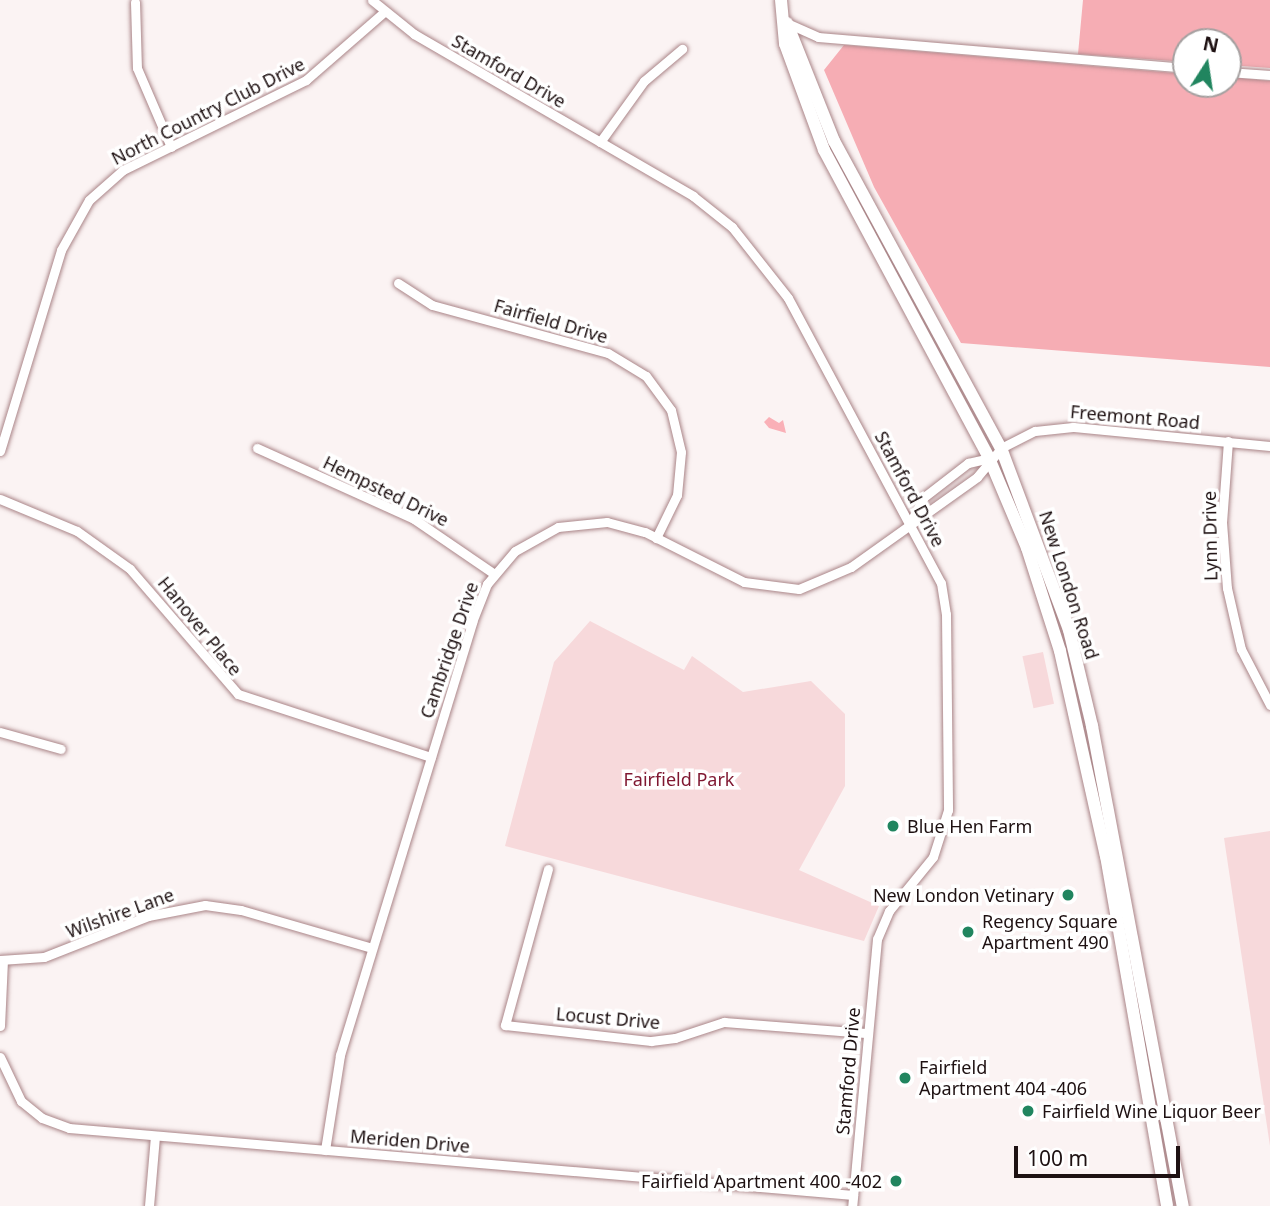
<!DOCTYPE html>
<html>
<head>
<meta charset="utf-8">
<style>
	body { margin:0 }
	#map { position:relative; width:1270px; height:1206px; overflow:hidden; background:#fbf3f3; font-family:"Noto Sans",sans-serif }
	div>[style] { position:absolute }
	.green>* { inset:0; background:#f7d9db; transform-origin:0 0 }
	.forest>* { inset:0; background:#f6adb4 }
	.water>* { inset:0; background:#fab0b7 }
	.roads { filter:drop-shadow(0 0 2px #aa8588) drop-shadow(0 0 2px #aa8588) }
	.minor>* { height:9px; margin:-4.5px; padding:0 4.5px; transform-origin:4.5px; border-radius:4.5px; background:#fff }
	.secondary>* { height:12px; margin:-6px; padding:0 6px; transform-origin:6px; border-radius:6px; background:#fff }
	.dots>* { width:19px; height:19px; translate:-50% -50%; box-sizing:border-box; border:4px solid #fff; border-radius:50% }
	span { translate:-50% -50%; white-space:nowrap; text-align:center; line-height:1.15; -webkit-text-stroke:7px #fff; paint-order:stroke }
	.street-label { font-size:18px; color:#1e1112 }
	.park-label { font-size:18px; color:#7f1630 }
	.poi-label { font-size:18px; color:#1e1112 }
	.left { translate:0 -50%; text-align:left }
	.right { translate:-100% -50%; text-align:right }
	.north { position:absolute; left:1172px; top:28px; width:70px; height:70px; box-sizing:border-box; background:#fff; border:2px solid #a5a0a0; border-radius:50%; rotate:12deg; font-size:19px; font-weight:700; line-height:28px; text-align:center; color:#1e1112 }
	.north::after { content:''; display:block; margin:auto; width:24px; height:32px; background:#21855f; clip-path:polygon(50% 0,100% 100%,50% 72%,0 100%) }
	.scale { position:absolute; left:1014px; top:1146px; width:166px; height:32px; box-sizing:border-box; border:4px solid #1e1112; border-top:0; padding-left:9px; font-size:21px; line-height:24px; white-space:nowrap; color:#1e1112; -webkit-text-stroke:5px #fff; paint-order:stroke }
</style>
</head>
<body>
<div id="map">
	<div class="green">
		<div style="clip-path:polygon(590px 621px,684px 670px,692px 656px,743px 692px,811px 681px,845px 714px,845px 786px,799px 870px,879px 906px,864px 941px,505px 846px,554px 662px)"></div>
		<div style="left:1043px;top:652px;width:53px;height:21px;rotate:78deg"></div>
		<div style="clip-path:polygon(1270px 831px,1270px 1146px,1224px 838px)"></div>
	</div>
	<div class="forest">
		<div style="clip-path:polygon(1083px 0,1270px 0,1270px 68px,1228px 65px,1228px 42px,1186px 42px,1186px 62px,1078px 54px)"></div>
		<div style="clip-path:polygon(844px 45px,1186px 74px,1186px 84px,1228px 84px,1228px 77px,1270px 81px,1270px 367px,961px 343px,874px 187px,824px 70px)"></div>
	</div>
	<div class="water">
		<div style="clip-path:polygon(769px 417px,779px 423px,783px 420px,786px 433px,769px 428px,764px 422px)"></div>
	</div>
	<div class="roads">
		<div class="minor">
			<div style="left:372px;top:0;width:54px;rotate:39deg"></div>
			<div style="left:414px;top:34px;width:323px;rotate:30.1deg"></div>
			<div style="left:693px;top:196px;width:50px;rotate:38.5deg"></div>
			<div style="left:732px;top:227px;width:90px;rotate:51.7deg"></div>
			<div style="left:788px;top:298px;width:323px;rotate:61.8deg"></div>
			<div style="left:941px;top:583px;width:31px;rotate:81deg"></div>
			<div style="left:946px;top:614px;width:196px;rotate:89.4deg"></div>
			<div style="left:948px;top:810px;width:49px;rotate:107.7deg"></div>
			<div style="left:933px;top:857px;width:70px;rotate:129.2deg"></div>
			<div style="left:889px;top:911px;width:30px;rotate:113deg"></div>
			<div style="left:877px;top:939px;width:268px;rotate:95.3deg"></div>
			<div style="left:135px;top:2px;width:66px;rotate:88.3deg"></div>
			<div style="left:137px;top:68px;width:86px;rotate:66.7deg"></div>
			<div style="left:787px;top:23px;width:34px;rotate:24deg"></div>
			<div style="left:818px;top:37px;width:369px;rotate:4.8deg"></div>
			<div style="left:1228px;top:72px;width:42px;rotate:4.1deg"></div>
			<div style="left:600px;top:142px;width:75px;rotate:-54.2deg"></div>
			<div style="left:644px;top:81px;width:50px;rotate:-40.1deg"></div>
			<div style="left:398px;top:283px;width:40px;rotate:32.9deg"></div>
			<div style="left:432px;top:305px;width:182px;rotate:15.3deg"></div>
			<div style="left:608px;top:353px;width:44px;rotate:31.2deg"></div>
			<div style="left:646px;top:376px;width:42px;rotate:53.7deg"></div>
			<div style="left:671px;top:410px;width:43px;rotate:76.6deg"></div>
			<div style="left:681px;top:452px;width:43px;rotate:95.3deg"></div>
			<div style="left:677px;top:495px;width:48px;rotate:116deg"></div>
			<div style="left:1228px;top:441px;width:81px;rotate:94.2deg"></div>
			<div style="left:1222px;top:522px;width:66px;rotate:85.7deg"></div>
			<div style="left:1227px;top:588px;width:63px;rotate:77.1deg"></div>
			<div style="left:1241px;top:649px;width:63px;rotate:62.6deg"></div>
			<div style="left:257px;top:448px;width:172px;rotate:24.3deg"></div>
			<div style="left:414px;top:519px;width:96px;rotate:34.4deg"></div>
			<div style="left:0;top:451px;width:210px;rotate:-73.1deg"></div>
			<div style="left:61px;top:250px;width:57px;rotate:-60.8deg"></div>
			<div style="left:89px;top:200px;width:45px;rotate:-41.4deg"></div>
			<div style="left:123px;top:170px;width:204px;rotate:-26.2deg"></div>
			<div style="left:306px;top:80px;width:103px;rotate:-41.1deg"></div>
			<div style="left:0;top:499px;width:83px;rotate:22.6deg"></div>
			<div style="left:77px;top:531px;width:65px;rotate:35.6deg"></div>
			<div style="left:130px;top:569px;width:165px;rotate:49.2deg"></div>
			<div style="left:238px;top:694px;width:203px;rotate:18.1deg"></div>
			<div style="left:911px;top:521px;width:27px;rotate:-62deg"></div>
			<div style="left:924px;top:497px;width:56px;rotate:-37.7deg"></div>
			<div style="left:968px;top:463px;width:22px;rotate:-13deg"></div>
			<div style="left:0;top:732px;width:63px;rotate:15.6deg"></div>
			<div style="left:548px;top:869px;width:162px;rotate:105.4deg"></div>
			<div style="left:505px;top:1025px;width:147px;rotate:6.3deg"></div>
			<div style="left:651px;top:1041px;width:24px;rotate:-7deg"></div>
			<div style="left:675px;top:1038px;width:52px;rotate:-18.1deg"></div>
			<div style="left:724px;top:1022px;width:142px;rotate:4.4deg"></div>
			<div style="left:0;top:960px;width:44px;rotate:-3.9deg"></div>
			<div style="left:44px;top:957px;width:112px;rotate:-21.5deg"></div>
			<div style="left:148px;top:916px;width:58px;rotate:-10.9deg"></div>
			<div style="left:205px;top:905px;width:36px;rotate:8deg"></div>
			<div style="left:241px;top:910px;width:136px;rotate:16.2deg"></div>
			<div style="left:0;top:1026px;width:65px;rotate:-87.4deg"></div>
			<div style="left:0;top:1057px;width:49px;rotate:64.5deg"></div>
			<div style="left:21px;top:1101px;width:27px;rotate:39deg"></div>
			<div style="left:42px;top:1118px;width:29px;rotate:20deg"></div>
			<div style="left:69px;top:1128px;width:787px;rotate:4.88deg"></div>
			<div style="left:325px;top:1150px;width:96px;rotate:-81deg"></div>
			<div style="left:340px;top:1055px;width:453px;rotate:-73deg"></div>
			<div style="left:472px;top:622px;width:41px;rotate:-68.5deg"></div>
			<div style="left:487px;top:584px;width:43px;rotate:-49.7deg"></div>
			<div style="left:515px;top:551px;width:49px;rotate:-29.2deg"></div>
			<div style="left:558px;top:527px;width:49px;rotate:-5.8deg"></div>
			<div style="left:607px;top:522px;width:39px;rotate:15deg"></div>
			<div style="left:645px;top:532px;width:111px;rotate:26.8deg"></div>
			<div style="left:744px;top:582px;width:55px;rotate:7.3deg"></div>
			<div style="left:799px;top:589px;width:56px;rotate:-22.9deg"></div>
			<div style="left:851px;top:567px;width:155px;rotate:-35.5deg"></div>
			<div style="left:977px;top:477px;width:38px;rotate:-50deg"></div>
			<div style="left:1001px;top:448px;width:38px;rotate:-27deg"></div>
			<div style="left:1035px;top:431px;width:38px;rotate:-6deg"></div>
			<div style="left:1073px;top:427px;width:198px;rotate:5.5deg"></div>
			<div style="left:149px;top:1206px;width:70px;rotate:-85.1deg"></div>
		</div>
		<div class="secondary">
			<div style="left:781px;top:0;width:44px;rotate:84.8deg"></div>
			<div style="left:785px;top:44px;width:113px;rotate:69.8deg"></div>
			<div style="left:824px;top:150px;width:349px;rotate:61.8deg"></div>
			<div style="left:989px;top:458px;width:98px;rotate:67.1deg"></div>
			<div style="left:1027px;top:548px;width:108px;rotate:72.2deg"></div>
			<div style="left:1060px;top:651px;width:210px;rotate:77.4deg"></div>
			<div style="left:1106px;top:856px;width:355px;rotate:80.1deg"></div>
			<div style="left:787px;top:23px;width:127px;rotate:68.3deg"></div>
			<div style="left:834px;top:141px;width:349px;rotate:61.5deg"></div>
			<div style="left:1001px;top:448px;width:194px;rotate:69.5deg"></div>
			<div style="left:1069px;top:630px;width:99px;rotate:76.5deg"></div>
			<div style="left:1092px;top:726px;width:489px;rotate:79.3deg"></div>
		</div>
	</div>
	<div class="dots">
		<div style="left:893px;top:826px;background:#21855f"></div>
		<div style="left:1068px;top:895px;background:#21855f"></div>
		<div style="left:968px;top:932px;background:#21855f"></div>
		<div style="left:905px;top:1078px;background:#21855f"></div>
		<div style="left:1028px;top:1111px;background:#21855f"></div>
		<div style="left:896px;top:1181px;background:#21855f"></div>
	</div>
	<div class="street-label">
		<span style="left:509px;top:71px;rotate:30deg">Stamford Drive</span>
		<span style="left:208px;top:111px;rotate:-27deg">North Country Club Drive</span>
		<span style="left:551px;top:321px;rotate:16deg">Fairfield Drive</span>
		<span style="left:1135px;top:417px;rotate:5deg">Freemont Road</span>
		<span style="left:910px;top:489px;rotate:62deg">Stamford Drive</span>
		<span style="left:386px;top:491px;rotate:26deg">Hempsted Drive</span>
		<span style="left:1210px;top:536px;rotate:-91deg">Lynn Drive</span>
		<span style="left:1069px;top:585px;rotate:72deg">New London Road</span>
		<span style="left:200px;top:626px;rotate:51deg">Hanover Place</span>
		<span style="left:449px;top:650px;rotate:-71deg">Cambridge Drive</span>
		<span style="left:120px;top:913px;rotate:-20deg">Wilshire Lane</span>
		<span style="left:608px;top:1018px;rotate:5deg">Locust Drive</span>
		<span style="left:848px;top:1071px;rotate:-85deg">Stamford Drive</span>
		<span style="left:410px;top:1141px;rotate:5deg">Meriden Drive</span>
	</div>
	<div class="park-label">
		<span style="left:679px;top:779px">Fairfield Park</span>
	</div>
	<div class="poi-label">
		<span class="left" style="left:907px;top:826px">Blue Hen Farm</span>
		<span class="right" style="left:1054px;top:895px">New London Vetinary</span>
		<span class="left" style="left:982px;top:932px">Regency Square<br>Apartment 490</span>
		<span class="left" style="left:919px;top:1078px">Fairfield<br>Apartment 404 -406</span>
		<span class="left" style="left:1042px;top:1111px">Fairfield Wine Liquor Beer</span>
		<span class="right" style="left:882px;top:1181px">Fairfield Apartment 400 -402</span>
	</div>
	<div class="north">N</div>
	<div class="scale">100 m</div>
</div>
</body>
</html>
